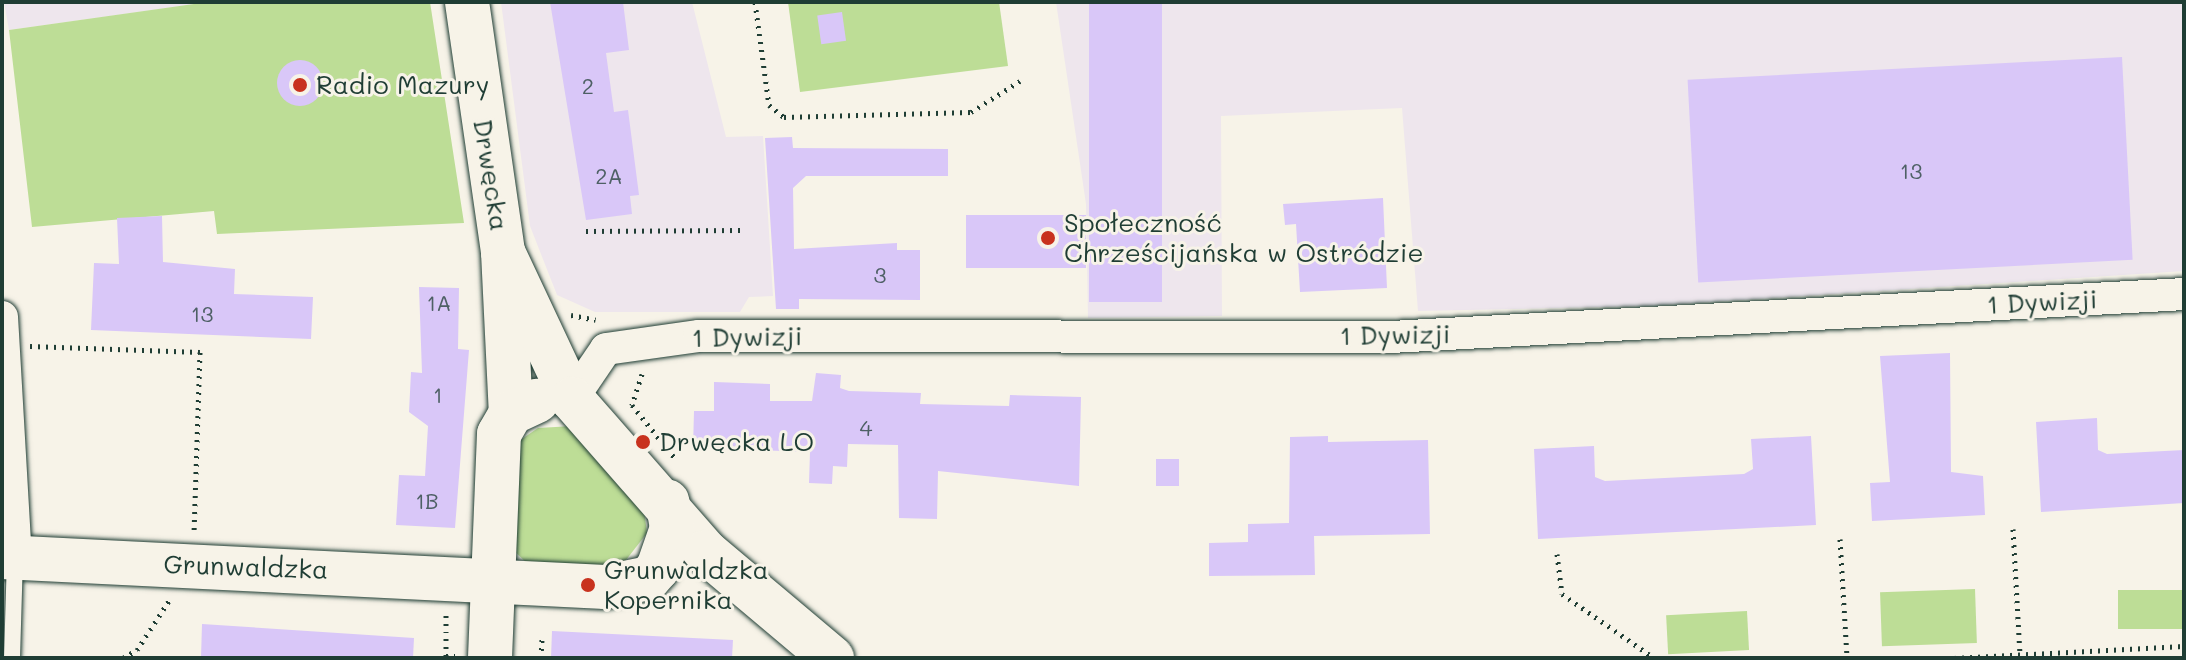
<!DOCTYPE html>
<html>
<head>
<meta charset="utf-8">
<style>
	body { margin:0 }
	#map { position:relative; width:2186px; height:660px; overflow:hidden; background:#f7f3e8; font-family:Mali,sans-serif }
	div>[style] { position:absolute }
	.built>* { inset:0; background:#eee6ed }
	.green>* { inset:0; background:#bddd96; transform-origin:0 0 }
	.building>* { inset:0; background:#d9c7f8; transform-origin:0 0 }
	.round { border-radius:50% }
	.path>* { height:5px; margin-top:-2.5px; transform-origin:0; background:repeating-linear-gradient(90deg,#1f3d34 0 2px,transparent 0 8px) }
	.roads { filter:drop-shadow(0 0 2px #1f3d34) drop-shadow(0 0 2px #1f3d34) }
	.lane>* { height:16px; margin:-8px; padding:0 8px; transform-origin:8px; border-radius:8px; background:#f7f3e8 }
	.street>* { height:32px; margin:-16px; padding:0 16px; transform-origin:16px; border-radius:16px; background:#f7f3e8 }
	.secondary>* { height:44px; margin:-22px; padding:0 22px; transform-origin:22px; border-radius:22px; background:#f7f3e8 }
	.dots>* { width:22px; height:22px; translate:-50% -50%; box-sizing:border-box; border:4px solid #f7f3e8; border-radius:50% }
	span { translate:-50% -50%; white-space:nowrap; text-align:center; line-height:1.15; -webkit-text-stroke:6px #f7f3e8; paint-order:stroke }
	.number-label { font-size:22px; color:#4e6065 }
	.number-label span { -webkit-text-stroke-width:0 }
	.poi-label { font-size:26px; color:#1f3d34 }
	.left { translate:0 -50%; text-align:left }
	.street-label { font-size:26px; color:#1f3d34 }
	.frame { position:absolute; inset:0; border:4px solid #1f3d34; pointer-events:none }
</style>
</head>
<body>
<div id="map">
	<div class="built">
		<div style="clip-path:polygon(4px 2px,203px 2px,203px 3px,9px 30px)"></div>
		<div style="clip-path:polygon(501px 2px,692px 2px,726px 137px,763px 136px,773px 296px,749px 297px,740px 312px,595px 312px,557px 295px,530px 226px)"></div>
		<div style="clip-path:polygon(1056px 2px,2184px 2px,2184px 271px,1651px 306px,1418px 311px,1402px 108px,1221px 116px,1222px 316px,1088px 318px,1086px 204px)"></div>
	</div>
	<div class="green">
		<div style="clip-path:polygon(208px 2px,430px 2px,464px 223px,217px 234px,214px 211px,32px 227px,9px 30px)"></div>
		<div style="clip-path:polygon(788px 2px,999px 2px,1008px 66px,800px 92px)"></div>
		<div style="clip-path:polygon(573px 426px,641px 488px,647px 533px,619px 569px,528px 564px,513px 550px,519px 441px,538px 428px)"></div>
		<div style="left:1975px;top:589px;width:54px;height:95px;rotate:88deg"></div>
		<div style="left:2184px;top:590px;width:39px;height:66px;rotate:90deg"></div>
		<div style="left:1747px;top:611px;width:39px;height:81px;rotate:87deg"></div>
	</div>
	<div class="building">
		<div style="clip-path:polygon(550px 2px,623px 2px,629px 50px,606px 53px,614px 112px,628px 110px,639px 195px,630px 196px,632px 214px,586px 220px)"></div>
		<div style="left:1089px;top:2px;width:73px;height:300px"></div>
		<div style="left:842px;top:12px;width:29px;height:25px;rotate:82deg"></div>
		<div style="left:2122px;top:57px;width:203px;height:435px;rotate:87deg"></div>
		<div class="round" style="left:277px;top:60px;width:46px;height:46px"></div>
		<div style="clip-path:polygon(792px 137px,793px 148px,948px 149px,948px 176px,806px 176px,793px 188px,794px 249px,897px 243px,897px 250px,920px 250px,920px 300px,799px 299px,799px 309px,776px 309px,765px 138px)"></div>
		<div style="clip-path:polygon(1383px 198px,1387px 288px,1300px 292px,1296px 224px,1285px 225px,1283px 204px)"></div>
		<div style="left:966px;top:215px;width:120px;height:53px"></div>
		<div style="clip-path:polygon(162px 216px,163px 262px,235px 269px,234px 294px,313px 297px,311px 339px,91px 330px,94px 263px,119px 264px,117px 218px)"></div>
		<div style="clip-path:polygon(419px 287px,459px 288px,458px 349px,469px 350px,455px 528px,396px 525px,399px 475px,425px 476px,428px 426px,409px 412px,411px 372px,422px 373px)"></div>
		<div style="clip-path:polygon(1950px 353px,1951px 472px,1983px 476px,1985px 515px,1872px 521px,1870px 483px,1890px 482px,1880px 356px)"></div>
		<div style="clip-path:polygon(816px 373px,841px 375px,840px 388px,849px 391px,921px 393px,920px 404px,1009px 406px,1010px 395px,1081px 397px,1079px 486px,938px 471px,937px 519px,899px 518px,898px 445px,848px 444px,847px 467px,833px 466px,832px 484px,809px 483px,810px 452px,693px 448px,694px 411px,714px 411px,714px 382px,770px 384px,770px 401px,812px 401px)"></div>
		<div style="clip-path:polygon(2097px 418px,2098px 450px,2107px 454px,2184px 450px,2184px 503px,2041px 512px,2036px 422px)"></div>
		<div style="clip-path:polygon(1328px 436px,1328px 442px,1428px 440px,1430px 534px,1314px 536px,1315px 575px,1209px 576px,1209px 543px,1248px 542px,1248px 524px,1289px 523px,1290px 437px)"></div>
		<div style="clip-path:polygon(1811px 436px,1816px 525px,1538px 539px,1534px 449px,1594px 446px,1595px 477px,1605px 481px,1744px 474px,1753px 469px,1751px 439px)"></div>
		<div style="left:1156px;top:459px;width:23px;height:27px"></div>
		<div style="clip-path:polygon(202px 624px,414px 638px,413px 658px,201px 658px)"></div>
		<div style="clip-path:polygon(552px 631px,733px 640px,732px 658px,551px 658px)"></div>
	</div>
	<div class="path">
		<div style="left:755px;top:2px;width:104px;rotate:82.3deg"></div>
		<div style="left:769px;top:105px;width:19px;rotate:39deg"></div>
		<div style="left:784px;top:117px;width:187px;rotate:-1.5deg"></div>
		<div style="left:971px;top:112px;width:58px;rotate:-32.3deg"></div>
		<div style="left:586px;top:231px;width:156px;rotate:-0.4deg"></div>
		<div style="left:571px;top:315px;width:25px;rotate:11deg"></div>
		<div style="left:30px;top:346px;width:170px;rotate:2deg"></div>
		<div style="left:200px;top:352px;width:179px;rotate:91.9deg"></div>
		<div style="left:642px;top:374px;width:33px;rotate:108deg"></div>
		<div style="left:632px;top:405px;width:67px;rotate:51.1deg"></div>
		<div style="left:2013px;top:529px;width:125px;rotate:86.8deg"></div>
		<div style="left:1840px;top:539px;width:119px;rotate:86.6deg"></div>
		<div style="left:1557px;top:554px;width:40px;rotate:82.9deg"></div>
		<div style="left:1562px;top:594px;width:112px;rotate:34.8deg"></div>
		<div style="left:446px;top:615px;width:41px;rotate:90deg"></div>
		<div style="left:446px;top:656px;width:9px"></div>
		<div style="left:123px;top:658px;width:16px;rotate:-30deg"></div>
		<div style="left:137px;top:650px;width:61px;rotate:-57.1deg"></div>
		<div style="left:541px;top:658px;width:20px;rotate:-87deg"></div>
		<div style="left:1954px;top:658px;width:230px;rotate:-3deg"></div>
	</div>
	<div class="roads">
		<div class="lane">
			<div style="left:12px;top:658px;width:99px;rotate:-88.3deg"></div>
		</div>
		<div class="street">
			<div style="left:2px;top:317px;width:241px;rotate:86.7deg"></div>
			<div style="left:572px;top:399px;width:60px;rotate:-55.8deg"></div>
			<div style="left:606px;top:349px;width:94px;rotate:-8deg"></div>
			<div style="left:699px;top:336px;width:692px;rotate:0.08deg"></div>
			<div style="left:1391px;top:337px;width:794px;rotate:-3.1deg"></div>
		</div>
		<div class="secondary">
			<div style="left:467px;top:2px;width:253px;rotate:81.8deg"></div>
			<div style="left:503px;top:252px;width:161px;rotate:87.2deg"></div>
			<div style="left:503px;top:252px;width:162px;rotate:64.9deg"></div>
			<div style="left:572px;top:399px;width:203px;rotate:48.8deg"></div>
			<div style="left:706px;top:552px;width:165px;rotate:40.1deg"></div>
			<div style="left:2px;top:557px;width:604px;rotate:2.85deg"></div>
			<div style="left:605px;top:587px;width:45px;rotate:-11.6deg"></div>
			<div style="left:649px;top:578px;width:13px;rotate:-48deg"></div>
			<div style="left:658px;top:568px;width:42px;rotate:-70.7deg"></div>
			<div style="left:672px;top:528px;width:27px;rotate:-100deg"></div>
			<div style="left:490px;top:658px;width:224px;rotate:-87.7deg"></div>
			<div style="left:499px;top:434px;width:24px;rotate:-60deg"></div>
			<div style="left:511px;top:413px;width:29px;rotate:-25deg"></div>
		</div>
	</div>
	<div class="dots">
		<div style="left:300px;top:85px;background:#c8321e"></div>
		<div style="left:1048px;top:238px;background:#c8321e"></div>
		<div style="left:643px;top:442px;background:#c8321e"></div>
		<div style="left:588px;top:585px;background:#c8321e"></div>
	</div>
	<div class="number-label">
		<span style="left:588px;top:86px">2</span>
		<span style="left:1911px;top:171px">13</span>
		<span style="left:609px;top:176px">2A</span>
		<span style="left:880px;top:275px">3</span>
		<span style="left:439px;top:303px">1A</span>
		<span style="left:202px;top:314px">13</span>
		<span style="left:438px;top:395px">1</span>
		<span style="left:866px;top:428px">4</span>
		<span style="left:427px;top:501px">1B</span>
	</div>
	<div class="poi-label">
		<span class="left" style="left:316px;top:85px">Radio Mazury</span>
		<span class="left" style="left:1064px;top:238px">Społeczność<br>Chrześcijańska w Ostródzie</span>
		<span class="left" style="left:659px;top:442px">Drwęcka LO</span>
		<span class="left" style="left:604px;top:585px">Grunwaldzka<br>Kopernika</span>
	</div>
	<div class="street-label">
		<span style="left:491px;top:175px;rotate:81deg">Drwęcka</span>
		<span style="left:2042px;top:302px;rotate:-3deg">1 Dywizji</span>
		<span style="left:1395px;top:335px;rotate:-1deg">1 Dywizji</span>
		<span style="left:747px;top:337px;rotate:-1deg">1 Dywizji</span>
		<span style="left:246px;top:567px;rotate:2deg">Grunwaldzka</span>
	</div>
	<div class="frame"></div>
</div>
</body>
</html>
